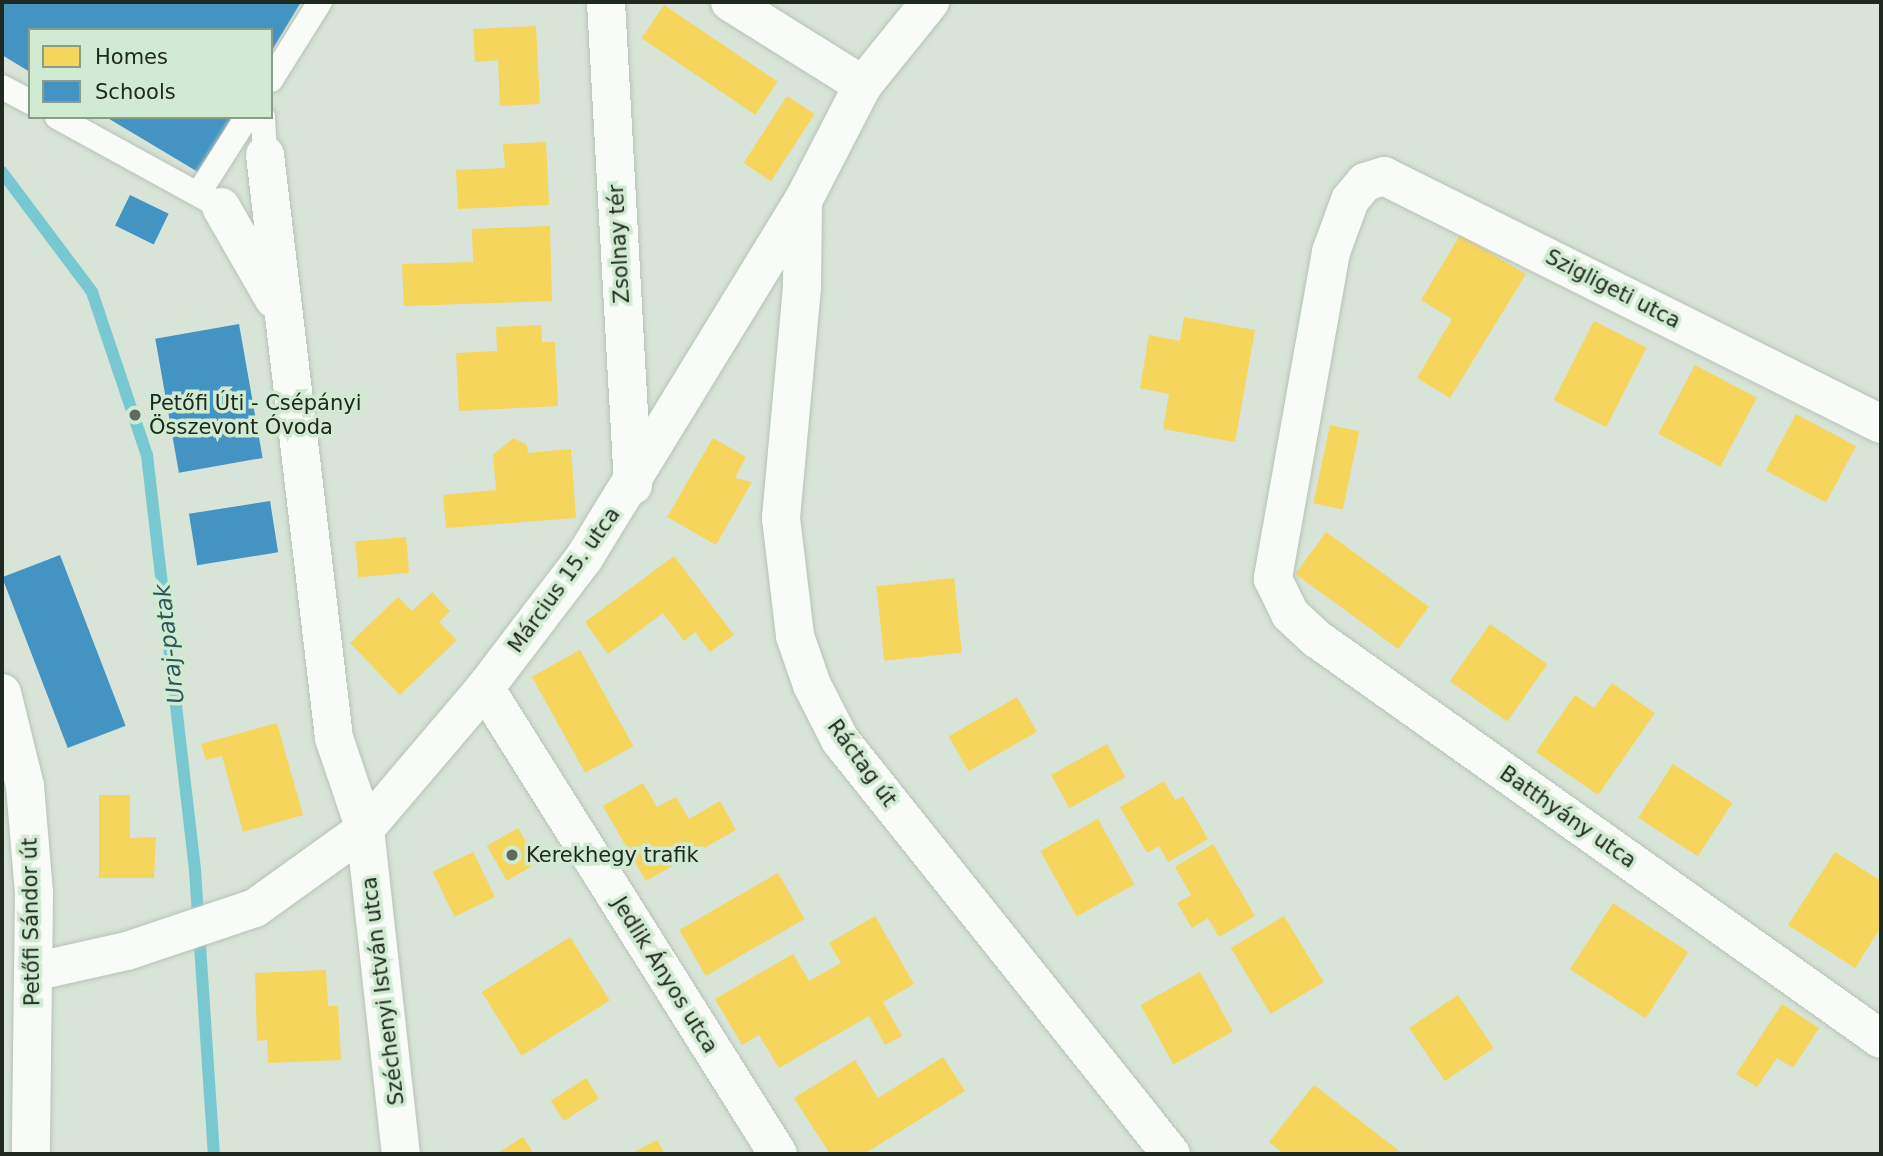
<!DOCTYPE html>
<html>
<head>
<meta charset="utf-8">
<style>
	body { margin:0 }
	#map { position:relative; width:1883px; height:1156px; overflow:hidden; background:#d7e4d7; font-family:"DejaVu Sans",sans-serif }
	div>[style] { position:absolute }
	.homes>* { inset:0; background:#f6d55c; transform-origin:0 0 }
	.schools>* { inset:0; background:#4393c3; transform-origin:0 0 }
	.stream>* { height:12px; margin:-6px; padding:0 6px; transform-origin:6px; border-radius:6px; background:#78c8d1 }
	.roads { filter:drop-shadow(0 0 2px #b8c2b8) drop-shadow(0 0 2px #b8c2b8) }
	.lane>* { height:24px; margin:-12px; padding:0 12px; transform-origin:12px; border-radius:12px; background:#f9fbf9 }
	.street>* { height:38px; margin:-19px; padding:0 19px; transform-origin:19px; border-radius:19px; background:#f9fbf9 }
	.secondary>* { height:38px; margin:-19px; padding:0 19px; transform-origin:19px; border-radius:19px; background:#f9fbf9 }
	.dots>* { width:19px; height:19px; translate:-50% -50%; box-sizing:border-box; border:4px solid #d1ead2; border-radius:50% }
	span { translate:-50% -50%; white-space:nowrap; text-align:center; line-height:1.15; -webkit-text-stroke:7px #d1ead2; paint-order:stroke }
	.street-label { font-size:21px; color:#202920 }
	.poi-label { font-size:21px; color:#202920 }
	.left { translate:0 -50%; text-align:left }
	.water-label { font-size:23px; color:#28575f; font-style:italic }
	.frame { position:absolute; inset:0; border:4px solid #202920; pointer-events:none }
	.legend { position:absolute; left:28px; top:28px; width:245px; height:91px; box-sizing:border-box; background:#d1ead2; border:2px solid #8a9d8b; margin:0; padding:9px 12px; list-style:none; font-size:21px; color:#202920 }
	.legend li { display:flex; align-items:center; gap:14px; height:35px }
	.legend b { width:35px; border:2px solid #8a9d8b }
</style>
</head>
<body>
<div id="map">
	<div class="homes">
		<div style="left:664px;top:5px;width:137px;height:40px;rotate:34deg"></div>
		<div style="clip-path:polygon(536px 26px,540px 104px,500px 106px,498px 60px,475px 62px,473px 29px)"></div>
		<div style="left:787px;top:96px;width:33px;height:80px;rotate:33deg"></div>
		<div style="clip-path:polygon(546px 142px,549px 205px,458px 209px,456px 170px,505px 168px,503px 144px)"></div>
		<div style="clip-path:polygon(550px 226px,552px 301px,404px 306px,402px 264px,473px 262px,472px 229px)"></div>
		<div style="clip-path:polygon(1460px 235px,1526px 274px,1450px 398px,1417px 378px,1452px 319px,1421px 300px)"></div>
		<div style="clip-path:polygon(1184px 317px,1255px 330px,1235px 442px,1163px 429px,1169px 394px,1140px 388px,1149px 335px,1180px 341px)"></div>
		<div style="left:1594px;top:321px;width:59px;height:89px;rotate:27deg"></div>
		<div style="clip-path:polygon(541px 325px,542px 342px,555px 342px,558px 406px,459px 411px,456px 353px,497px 351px,496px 327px)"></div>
		<div style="left:1695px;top:365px;width:70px;height:78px;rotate:28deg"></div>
		<div style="left:1796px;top:414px;width:68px;height:64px;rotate:28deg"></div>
		<div style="left:1330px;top:425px;width:30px;height:80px;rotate:12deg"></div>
		<div style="clip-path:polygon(513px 438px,527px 445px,528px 453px,571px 449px,576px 518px,446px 528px,443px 495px,496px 490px,493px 455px)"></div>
		<div style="clip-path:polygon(713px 438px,746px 457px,735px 478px,752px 482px,716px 545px,667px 517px)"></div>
		<div style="left:1326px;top:532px;width:127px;height:52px;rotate:36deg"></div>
		<div style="left:406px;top:537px;width:36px;height:51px;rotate:85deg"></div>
		<div style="clip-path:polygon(674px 556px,734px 635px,710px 652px,695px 632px,684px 641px,663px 613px,608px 654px,585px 622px)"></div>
		<div style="left:954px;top:578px;width:75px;height:78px;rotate:84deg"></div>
		<div style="clip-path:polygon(432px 592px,450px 611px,439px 622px,457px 640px,400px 695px,350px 643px,398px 597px,412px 611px)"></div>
		<div style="left:1490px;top:624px;width:70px;height:70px;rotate:35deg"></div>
		<div style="left:580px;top:650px;width:110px;height:55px;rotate:61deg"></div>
		<div style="clip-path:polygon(1612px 683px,1655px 713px,1598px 795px,1536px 752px,1575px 695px,1594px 708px)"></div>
		<div style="left:1017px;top:697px;width:40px;height:79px;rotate:60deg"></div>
		<div style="clip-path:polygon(277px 723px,303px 815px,243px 832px,222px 756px,206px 760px,201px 744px)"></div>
		<div style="left:1107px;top:744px;width:38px;height:64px;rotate:61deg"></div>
		<div style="left:1673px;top:764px;width:71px;height:64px;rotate:33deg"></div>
		<div style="clip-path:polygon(1164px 781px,1175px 800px,1183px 796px,1208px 839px,1168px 862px,1159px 846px,1147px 853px,1120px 807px)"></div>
		<div style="clip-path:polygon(643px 783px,657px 807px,676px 797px,689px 819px,720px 801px,736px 830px,646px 881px,603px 806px)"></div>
		<div style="clip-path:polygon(99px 795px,130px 795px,130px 838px,156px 837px,154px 878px,99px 878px)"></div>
		<div style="left:1098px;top:819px;width:75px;height:66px;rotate:61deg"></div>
		<div style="left:518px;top:828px;width:40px;height:36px;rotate:60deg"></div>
		<div style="clip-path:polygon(1213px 844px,1255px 916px,1219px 937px,1208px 918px,1192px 928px,1177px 903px,1191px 895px,1175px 867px)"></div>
		<div style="left:473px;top:852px;width:50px;height:45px;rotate:64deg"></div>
		<div style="clip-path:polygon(1835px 852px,1881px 881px,1881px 927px,1855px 968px,1788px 925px)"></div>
		<div style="left:778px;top:873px;width:53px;height:114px;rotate:60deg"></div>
		<div style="left:1613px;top:903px;width:90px;height:79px;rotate:33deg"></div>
		<div style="clip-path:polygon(875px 916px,914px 984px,883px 1002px,902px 1036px,885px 1045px,869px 1016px,779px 1068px,759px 1035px,742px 1045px,715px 999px,793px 954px,809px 981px,841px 963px,829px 943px)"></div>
		<div style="left:1284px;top:916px;width:77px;height:62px;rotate:59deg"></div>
		<div style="left:570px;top:937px;width:75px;height:104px;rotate:58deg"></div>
		<div style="clip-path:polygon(326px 970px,328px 1006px,338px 1006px,341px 1060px,268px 1063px,267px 1040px,257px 1041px,255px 973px)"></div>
		<div style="left:1200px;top:972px;width:68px;height:68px;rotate:61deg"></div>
		<div style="left:1458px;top:995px;width:64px;height:59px;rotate:56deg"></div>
		<div style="clip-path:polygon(1782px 1004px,1819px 1028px,1793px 1068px,1777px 1058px,1757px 1087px,1736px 1074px)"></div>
		<div style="clip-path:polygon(943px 1057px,965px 1091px,864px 1154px,830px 1154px,794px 1098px,855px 1060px,878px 1098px)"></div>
		<div style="left:586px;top:1078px;width:24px;height:42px;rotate:57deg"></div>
		<div style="clip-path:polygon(1314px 1085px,1403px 1154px,1284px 1154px,1269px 1142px)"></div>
		<div style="clip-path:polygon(523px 1137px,534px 1154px,496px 1154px)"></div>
		<div style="clip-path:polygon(657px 1140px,665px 1154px,630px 1154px)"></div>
	</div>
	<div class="schools">
		<div style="clip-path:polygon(2px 2px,301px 2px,271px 52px,271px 30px,30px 30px,30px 72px,2px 55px)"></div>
		<div style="clip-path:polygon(106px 117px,232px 117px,198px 172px)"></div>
		<div style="left:130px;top:195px;width:43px;height:34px;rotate:26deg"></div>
		<div style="left:239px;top:324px;width:136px;height:85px;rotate:80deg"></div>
		<div style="left:270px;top:501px;width:52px;height:82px;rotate:81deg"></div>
		<div style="left:60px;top:555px;width:183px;height:62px;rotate:69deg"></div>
	</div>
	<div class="stream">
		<div style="left:2px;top:172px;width:150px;rotate:53.1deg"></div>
		<div style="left:92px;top:292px;width:172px;rotate:71.4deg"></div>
		<div style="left:147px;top:455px;width:418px;rotate:83.4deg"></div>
		<div style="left:195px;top:870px;width:285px;rotate:86.2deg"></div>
	</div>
	<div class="roads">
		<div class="lane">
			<div style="left:271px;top:80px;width:92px;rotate:-57.9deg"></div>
			<div style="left:2px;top:87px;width:32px;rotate:28deg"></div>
			<div style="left:57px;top:117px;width:187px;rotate:28.8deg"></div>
			<div style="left:263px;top:117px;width:38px;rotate:87deg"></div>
			<div style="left:198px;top:194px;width:91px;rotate:-57.5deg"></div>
		</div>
		<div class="street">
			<div style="left:606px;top:2px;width:484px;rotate:86.8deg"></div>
			<div style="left:730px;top:2px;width:157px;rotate:32deg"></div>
			<div style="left:265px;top:155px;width:587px;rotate:83.25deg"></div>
			<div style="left:334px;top:738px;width:96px;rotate:71.2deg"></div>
			<div style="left:365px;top:829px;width:327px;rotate:83.7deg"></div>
			<div style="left:803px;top:203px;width:84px;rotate:90.7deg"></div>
			<div style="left:802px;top:287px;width:232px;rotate:95.2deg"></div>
			<div style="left:781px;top:518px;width:119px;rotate:83.2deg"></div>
			<div style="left:795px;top:636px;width:52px;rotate:70.9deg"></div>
			<div style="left:812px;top:685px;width:62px;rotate:63deg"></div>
			<div style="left:840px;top:740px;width:530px;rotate:51.36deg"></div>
			<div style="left:221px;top:207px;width:106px;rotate:60.1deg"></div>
			<div style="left:1881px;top:424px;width:555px;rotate:-153.48deg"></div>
			<div style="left:1384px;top:176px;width:20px;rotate:162deg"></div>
			<div style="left:1365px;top:182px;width:23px;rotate:130deg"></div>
			<div style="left:1350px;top:200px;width:55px;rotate:110.1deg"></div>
			<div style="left:1331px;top:252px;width:332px;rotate:100.1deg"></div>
			<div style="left:1273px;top:579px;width:39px;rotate:64deg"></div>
			<div style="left:1290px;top:614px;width:37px;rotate:43deg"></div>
			<div style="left:1317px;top:639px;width:691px;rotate:35.35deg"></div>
			<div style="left:485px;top:688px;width:550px;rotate:57.84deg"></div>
			<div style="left:33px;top:972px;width:96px;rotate:-12.6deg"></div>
			<div style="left:127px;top:951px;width:135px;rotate:-18.6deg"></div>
			<div style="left:255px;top:908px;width:135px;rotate:-35.7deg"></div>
			<div style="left:365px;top:829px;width:185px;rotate:-49.6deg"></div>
			<div style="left:485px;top:688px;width:163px;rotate:-52.7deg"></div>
			<div style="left:584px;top:558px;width:419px;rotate:-58.5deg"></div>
			<div style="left:803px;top:201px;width:131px;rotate:-62.7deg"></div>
			<div style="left:863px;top:85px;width:107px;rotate:-51.1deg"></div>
		</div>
		<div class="secondary">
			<div style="left:2px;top:693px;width:96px;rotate:76.1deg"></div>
			<div style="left:25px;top:786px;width:107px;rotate:85.2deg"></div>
			<div style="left:34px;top:893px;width:261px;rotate:90.7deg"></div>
		</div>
	</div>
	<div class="dots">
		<div style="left:135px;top:415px;background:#606a60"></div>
		<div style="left:512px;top:855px;background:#606a60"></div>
	</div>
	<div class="street-label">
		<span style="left:619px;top:244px;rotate:-93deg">Zsolnay tér</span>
		<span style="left:1613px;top:289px;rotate:27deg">Szigligeti utca</span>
		<span style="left:564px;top:580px;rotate:-54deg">Március 15. utca</span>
		<span style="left:862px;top:763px;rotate:54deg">Ráctag út</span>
		<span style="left:1568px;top:817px;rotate:35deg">Batthyány utca</span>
		<span style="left:31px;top:922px;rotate:-91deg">Petőfi Sándor út</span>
		<span style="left:665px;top:975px;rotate:58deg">Jedlik Ányos utca</span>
		<span style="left:383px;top:991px;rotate:-97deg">Széchenyi István utca</span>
	</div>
	<div class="poi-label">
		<span class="left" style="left:149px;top:415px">Petőfi Úti - Csépányi<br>Összevont Óvoda</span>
		<span class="left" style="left:526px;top:855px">Kerekhegy trafik</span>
	</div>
	<div class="water-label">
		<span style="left:169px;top:644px;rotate:-97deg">Uraj-patak</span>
	</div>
	<div class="frame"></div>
	<ul class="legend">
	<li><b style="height:19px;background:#f6d55c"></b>Homes</li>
	<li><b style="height:19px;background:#4393c3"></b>Schools</li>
	</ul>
</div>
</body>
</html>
